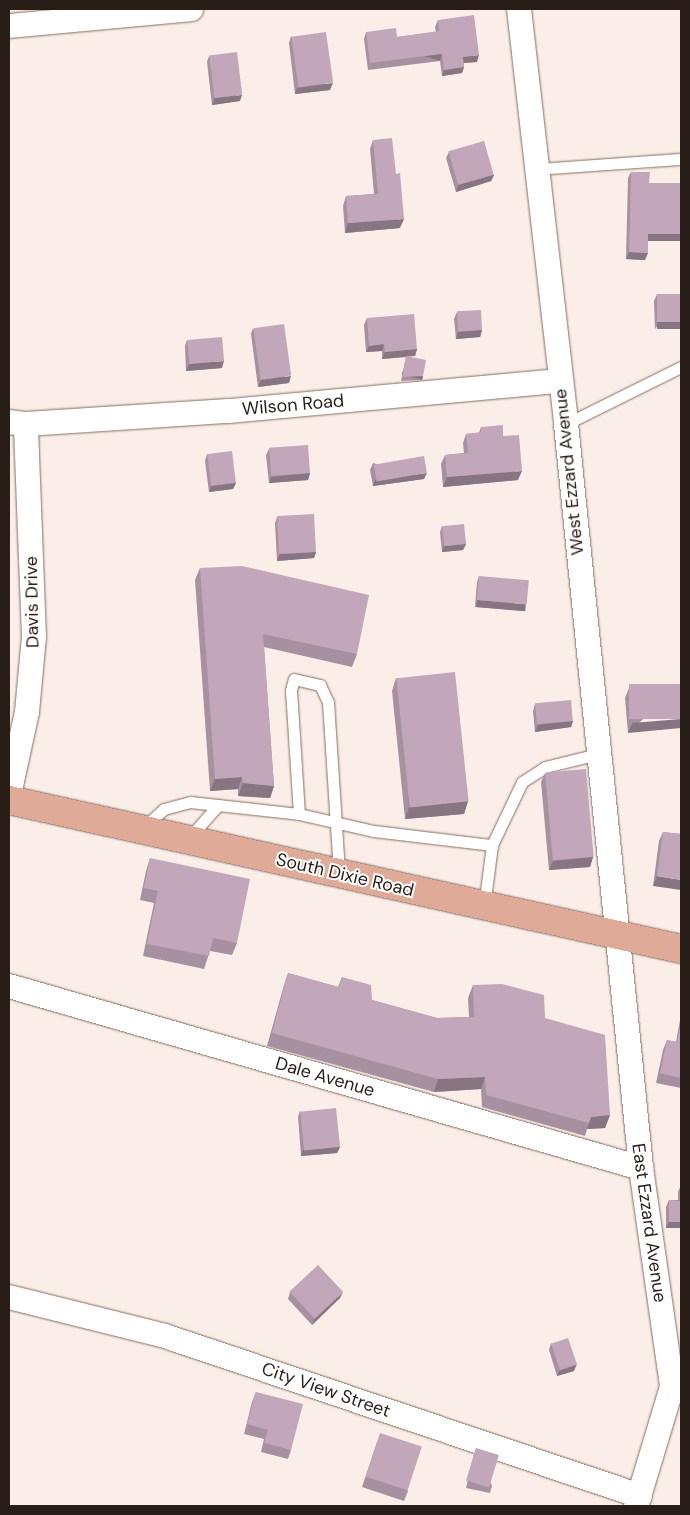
<!DOCTYPE html>
<html>
<head>
<meta charset="utf-8">
<style>
	body { margin:0 }
	#map { position:relative; width:690px; height:1515px; overflow:hidden; background:#fbeee8; font-family:"DM Sans",sans-serif }
	div>[style] { position:absolute }
	.roads { filter:drop-shadow(0 0 1px #886d60) drop-shadow(0 0 1px #886d60) }
	.lane>* { height:11px; margin:-5.5px; padding:0 5.5px; transform-origin:5.5px; border-radius:5.5px; background:#fff }
	.street>* { height:24px; margin:-12px; padding:0 12px; transform-origin:12px; border-radius:12px; background:#fff }
	.primary>* { height:28px; margin:-14px; padding:0 14px; transform-origin:14px; border-radius:14px; background:#dfaa97 }
	.wall>* { inset:0; background:#a790a0 }
	.shaded-wall>* { inset:0; background:#887582; transform-origin:0 0 }
	.building>* { inset:0; background:#c2a7ba; transform-origin:0 0 }
	span { translate:-50% -50%; white-space:nowrap; text-align:center; line-height:1.15; -webkit-text-stroke:4px #fff; paint-order:stroke }
	.street-label { font-size:18px; color:#281d17 }
	.frame { position:absolute; inset:0; border:10px solid #281d17; pointer-events:none }
</style>
</head>
<body>
<div id="map">
	<div class="roads">
		<div class="lane">
			<div style="left:537px;top:169px;width:144px;rotate:-4deg"></div>
			<div style="left:566px;top:424px;width:128px;rotate:-26.4deg"></div>
			<div style="left:218px;top:805px;width:81px;rotate:6.3deg"></div>
			<div style="left:299px;top:814px;width:77px;rotate:12.8deg"></div>
			<div style="left:374px;top:831px;width:119px;rotate:6.8deg"></div>
			<div style="left:492px;top:845px;width:70px;rotate:-64.5deg"></div>
			<div style="left:522px;top:782px;width:27px;rotate:-33deg"></div>
			<div style="left:545px;top:767px;width:55px;rotate:-13.8deg"></div>
			<div style="left:299px;top:814px;width:124px;rotate:-93.7deg"></div>
			<div style="left:291px;top:690px;width:11px;rotate:-75deg"></div>
			<div style="left:294px;top:679px;width:27px;rotate:13deg"></div>
			<div style="left:320px;top:685px;width:19px;rotate:65deg"></div>
			<div style="left:328px;top:702px;width:171px;rotate:86.3deg"></div>
			<div style="left:144px;top:827px;width:27px;rotate:-42deg"></div>
			<div style="left:164px;top:809px;width:27px;rotate:-15deg"></div>
			<div style="left:190px;top:802px;width:28px;rotate:6deg"></div>
			<div style="left:218px;top:805px;width:44px;rotate:131.3deg"></div>
			<div style="left:484px;top:906px;width:62px;rotate:-82.5deg"></div>
		</div>
		<div class="street">
			<div style="left:519px;top:9px;width:418px;rotate:83.5deg"></div>
			<div style="left:566px;top:424px;width:748px;rotate:84.24deg"></div>
			<div style="left:641px;top:1168px;width:221px;rotate:81.9deg"></div>
			<div style="left:672px;top:1387px;width:124px;rotate:106.8deg"></div>
			<div style="left:9px;top:26px;width:183px;rotate:-5.3deg"></div>
			<div style="left:9px;top:422px;width:17px;rotate:7deg"></div>
			<div style="left:26px;top:424px;width:203px;rotate:-3.7deg"></div>
			<div style="left:229px;top:411px;width:331px;rotate:-5.2deg"></div>
			<div style="left:9px;top:795px;width:85px;rotate:-77.8deg"></div>
			<div style="left:27px;top:712px;width:75px;rotate:-84.7deg"></div>
			<div style="left:34px;top:637px;width:213px;rotate:-92.2deg"></div>
			<div style="left:9px;top:986px;width:658px;rotate:16.07deg"></div>
			<div style="left:9px;top:1297px;width:161px;rotate:14deg"></div>
			<div style="left:165px;top:1336px;width:501px;rotate:18.62deg"></div>
		</div>
		<div class="primary">
			<div style="left:9px;top:800px;width:688px;rotate:12.5deg"></div>
		</div>
	</div>
	<div class="wall">
		<div style="clip-path:polygon(438px 20px,477px 62px,464px 63px,464px 67px,462px 73px,442px 76px,440px 61px,368px 70px,364px 39px,366px 32px,397px 37px,436px 32px,435px 27px)"></div>
		<div style="clip-path:polygon(291px 36px,330px 90px,295px 94px,289px 43px)"></div>
		<div style="clip-path:polygon(209px 56px,240px 101px,212px 105px,207px 62px)"></div>
		<div style="clip-path:polygon(373px 140px,400px 228px,345px 233px,343px 206px,346px 196px,374px 194px,370px 149px)"></div>
		<div style="clip-path:polygon(449px 152px,494px 175px,491px 181px,456px 192px,446px 158px)"></div>
		<div style="clip-path:polygon(631px 172px,649px 183px,681px 241px,648px 241px,645px 260px,626px 259px,628px 178px)"></div>
		<div style="clip-path:polygon(657px 294px,681px 294px,655px 329px,654px 301px)"></div>
		<div style="clip-path:polygon(457px 312px,482px 330px,480px 337px,456px 339px,454px 319px)"></div>
		<div style="clip-path:polygon(367px 318px,417px 349px,415px 356px,407px 356px,423px 376px,422px 380px,401px 381px,406px 357px,382px 359px,382px 351px,366px 352px,364px 325px)"></div>
		<div style="clip-path:polygon(253px 328px,289px 383px,258px 387px,251px 334px)"></div>
		<div style="clip-path:polygon(187px 340px,222px 368px,186px 371px,185px 346px)"></div>
		<div style="clip-path:polygon(481px 427px,503px 436px,518px 480px,443px 487px,441px 464px,445px 455px,464px 453px,463px 443px,466px 434px,479px 433px)"></div>
		<div style="clip-path:polygon(269px 449px,310px 473px,308px 480px,269px 483px,266px 455px)"></div>
		<div style="clip-path:polygon(207px 454px,236px 483px,233px 489px,209px 492px,205px 461px)"></div>
		<div style="clip-path:polygon(373px 463px,424px 479px,373px 486px,370px 470px)"></div>
		<div style="clip-path:polygon(277px 517px,316px 552px,314px 558px,277px 561px,275px 523px)"></div>
		<div style="clip-path:polygon(442px 526px,466px 544px,463px 550px,442px 552px,440px 532px)"></div>
		<div style="clip-path:polygon(200px 568px,357px 654px,352px 667px,264px 647px,274px 786px,270px 798px,238px 796px,238px 789px,210px 791px,195px 580px)"></div>
		<div style="clip-path:polygon(479px 576px,524px 611px,475px 607px,477px 582px)"></div>
		<div style="clip-path:polygon(396px 678px,468px 801px,464px 814px,405px 819px,392px 691px)"></div>
		<div style="clip-path:polygon(681px 684px,628px 733px,625px 698px,629px 688px)"></div>
		<div style="clip-path:polygon(535px 704px,573px 721px,571px 727px,535px 732px,533px 711px)"></div>
		<div style="clip-path:polygon(545px 773px,593px 857px,590px 867px,549px 870px,541px 782px)"></div>
		<div style="clip-path:polygon(663px 832px,681px 834px,653px 886px,659px 841px)"></div>
		<div style="clip-path:polygon(150px 858px,237px 943px,232px 955px,210px 951px,204px 969px,143px 956px,154px 903px,140px 900px,146px 871px)"></div>
		<div style="clip-path:polygon(288px 973px,338px 987px,342px 977px,372px 1000px,437px 1018px,469px 1017px,468px 998px,473px 985px,545px 1018px,610px 1115px,605px 1128px,587px 1129px,585px 1136px,482px 1107px,481px 1089px,434px 1092px,267px 1046px,284px 985px)"></div>
		<div style="clip-path:polygon(681px 1015px,681px 1088px,656px 1083px,663px 1050px,667px 1040px,676px 1042px)"></div>
		<div style="clip-path:polygon(300px 1111px,340px 1147px,337px 1153px,301px 1156px,298px 1117px)"></div>
		<div style="clip-path:polygon(681px 1185px,681px 1228px,666px 1228px,666px 1207px,669px 1200px,678px 1200px,678px 1192px)"></div>
		<div style="clip-path:polygon(290px 1292px,340px 1298px,312px 1325px,288px 1299px)"></div>
		<div style="clip-path:polygon(551px 1343px,574px 1371px,557px 1376px,549px 1350px)"></div>
		<div style="clip-path:polygon(256px 1392px,291px 1450px,288px 1459px,261px 1452px,264px 1439px,244px 1434px,252px 1402px)"></div>
		<div style="clip-path:polygon(377px 1442px,408px 1491px,404px 1501px,362px 1487px)"></div>
		<div style="clip-path:polygon(476px 1448px,492px 1486px,490px 1493px,466px 1488px,474px 1454px)"></div>
	</div>
	<div class="shaded-wall">
		<div style="left:442px;top:54px;width:7px;height:73px;rotate:106deg"></div>
		<div style="clip-path:polygon(479px 55px,477px 62px,461px 63px,463px 57px)"></div>
		<div style="clip-path:polygon(464px 67px,462px 73px,442px 76px,444px 70px)"></div>
		<div style="clip-path:polygon(333px 83px,330px 90px,295px 94px,297px 88px)"></div>
		<div style="clip-path:polygon(242px 95px,240px 101px,212px 105px,215px 98px)"></div>
		<div style="clip-path:polygon(494px 175px,491px 181px,456px 192px,458px 185px)"></div>
		<div style="clip-path:polygon(404px 219px,400px 228px,345px 233px,348px 223px)"></div>
		<div style="left:648px;top:234px;width:33px;height:7px"></div>
		<div style="clip-path:polygon(629px 252px,648px 253px,645px 260px,626px 259px)"></div>
		<div style="left:657px;top:322px;width:24px;height:7px"></div>
		<div style="clip-path:polygon(482px 330px,480px 337px,456px 339px,458px 332px)"></div>
		<div style="clip-path:polygon(384px 344px,382px 351px,366px 352px,369px 346px)"></div>
		<div style="clip-path:polygon(417px 349px,415px 356px,382px 359px,385px 352px)"></div>
		<div style="clip-path:polygon(224px 361px,222px 368px,186px 371px,189px 364px)"></div>
		<div style="clip-path:polygon(291px 376px,289px 383px,258px 387px,261px 380px)"></div>
		<div style="left:423px;top:376px;width:4px;height:21px;rotate:104deg"></div>
		<div style="clip-path:polygon(522px 471px,518px 480px,443px 487px,447px 477px)"></div>
		<div style="clip-path:polygon(310px 473px,308px 480px,269px 483px,271px 477px)"></div>
		<div style="clip-path:polygon(427px 473px,424px 479px,373px 486px,375px 480px)"></div>
		<div style="clip-path:polygon(236px 483px,233px 489px,209px 492px,211px 486px)"></div>
		<div style="clip-path:polygon(466px 544px,463px 550px,442px 552px,444px 545px)"></div>
		<div style="clip-path:polygon(316px 552px,314px 558px,277px 561px,280px 554px)"></div>
		<div style="left:477px;top:600px;width:49px;height:7px;rotate:5deg"></div>
		<div style="clip-path:polygon(681px 719px,681px 728px,628px 733px,632px 723px)"></div>
		<div style="clip-path:polygon(573px 721px,571px 727px,535px 732px,538px 725px)"></div>
		<div style="clip-path:polygon(242px 777px,238px 789px,210px 791px,215px 779px)"></div>
		<div style="clip-path:polygon(243px 783px,274px 786px,270px 798px,238px 796px)"></div>
		<div style="clip-path:polygon(468px 801px,464px 814px,405px 819px,409px 807px)"></div>
		<div style="clip-path:polygon(593px 857px,590px 867px,549px 870px,553px 861px)"></div>
		<div style="clip-path:polygon(657px 876px,681px 880px,681px 890px,653px 886px)"></div>
		<div style="clip-path:polygon(485px 1077px,481px 1089px,434px 1092px,438px 1079px)"></div>
		<div style="clip-path:polygon(610px 1115px,605px 1128px,587px 1129px,591px 1117px)"></div>
		<div style="clip-path:polygon(340px 1147px,337px 1153px,301px 1156px,303px 1150px)"></div>
		<div style="clip-path:polygon(669px 1222px,681px 1222px,681px 1228px,666px 1228px)"></div>
		<div style="clip-path:polygon(343px 1292px,340px 1298px,312px 1325px,315px 1318px)"></div>
		<div style="clip-path:polygon(577px 1364px,574px 1371px,557px 1376px,560px 1370px)"></div>
	</div>
	<div class="building">
		<div style="clip-path:polygon(474px 15px,479px 55px,463px 57px,464px 67px,444px 70px,442px 54px,370px 63px,366px 32px,396px 28px,397px 37px,439px 31px,438px 20px)"></div>
		<div style="left:326px;top:32px;width:51px;height:35px;rotate:82deg"></div>
		<div style="left:237px;top:52px;width:43px;height:28px;rotate:83deg"></div>
		<div style="clip-path:polygon(392px 138px,396px 174px,400px 173px,404px 219px,348px 223px,346px 196px,378px 194px,373px 140px)"></div>
		<div style="left:484px;top:141px;width:35px;height:37px;rotate:74deg"></div>
		<div style="clip-path:polygon(631px 172px,650px 172px,649px 183px,681px 183px,681px 234px,648px 234px,648px 253px,629px 252px)"></div>
		<div style="left:657px;top:294px;width:24px;height:28px"></div>
		<div style="left:481px;top:310px;width:20px;height:24px;rotate:87deg"></div>
		<div style="clip-path:polygon(414px 314px,417px 349px,385px 352px,384px 344px,369px 346px,367px 318px)"></div>
		<div style="left:284px;top:324px;width:52px;height:31px;rotate:82deg"></div>
		<div style="left:222px;top:337px;width:24px;height:35px;rotate:85deg"></div>
		<div style="clip-path:polygon(406px 356px,426px 360px,423px 376px,402px 377px)"></div>
		<div style="clip-path:polygon(503px 425px,503px 436px,519px 435px,522px 471px,447px 477px,445px 455px,468px 453px,466px 434px,481px 432px,481px 427px)"></div>
		<div style="left:308px;top:445px;width:28px;height:39px;rotate:86deg"></div>
		<div style="left:232px;top:451px;width:32px;height:25px;rotate:83deg"></div>
		<div style="left:424px;top:456px;width:17px;height:51px;rotate:80deg"></div>
		<div style="left:314px;top:514px;width:38px;height:37px;rotate:87deg"></div>
		<div style="left:464px;top:524px;width:20px;height:22px;rotate:84deg"></div>
		<div style="clip-path:polygon(242px 566px,369px 595px,357px 654px,263px 634px,274px 786px,243px 783px,242px 777px,215px 779px,200px 568px)"></div>
		<div style="left:479px;top:576px;width:50px;height:24px;rotate:5deg"></div>
		<div style="left:455px;top:672px;width:130px;height:59px;rotate:84deg"></div>
		<div style="left:681px;top:684px;width:35px;height:52px;rotate:90deg"></div>
		<div style="left:571px;top:700px;width:21px;height:36px;rotate:85deg"></div>
		<div style="left:586px;top:769px;width:88px;height:41px;rotate:85deg"></div>
		<div style="clip-path:polygon(663px 832px,681px 834px,681px 880px,657px 876px)"></div>
		<div style="clip-path:polygon(150px 858px,250px 879px,237px 943px,213px 938px,209px 956px,147px 944px,158px 891px,144px 888px)"></div>
		<div style="clip-path:polygon(288px 973px,339px 987px,342px 977px,371px 985px,372px 1000px,437px 1018px,474px 1017px,473px 985px,502px 984px,544px 995px,545px 1018px,605px 1035px,610px 1115px,591px 1117px,589px 1123px,486px 1095px,485px 1077px,438px 1079px,272px 1033px)"></div>
		<div style="clip-path:polygon(681px 1023px,681px 1078px,660px 1073px,667px 1040px,677px 1042px)"></div>
		<div style="left:336px;top:1108px;width:39px;height:36px;rotate:84deg"></div>
		<div style="clip-path:polygon(681px 1185px,681px 1222px,669px 1222px,669px 1200px,680px 1201px)"></div>
		<div style="left:318px;top:1265px;width:37px;height:39px;rotate:47deg"></div>
		<div style="left:568px;top:1338px;width:28px;height:18px;rotate:71deg"></div>
		<div style="clip-path:polygon(256px 1392px,303px 1404px,291px 1450px,264px 1443px,268px 1430px,247px 1424px)"></div>
		<div style="left:380px;top:1433px;width:44px;height:46px;rotate:18deg"></div>
		<div style="left:476px;top:1448px;width:24px;height:34px;rotate:17deg"></div>
	</div>
	<div class="street-label">
		<span style="left:293px;top:405px;rotate:-5deg">Wilson Road</span>
		<span style="left:569px;top:472px;rotate:-96deg">West Ezzard Avenue</span>
		<span style="left:32px;top:602px;rotate:-91deg">Davis Drive</span>
		<span style="left:345px;top:875px;rotate:13deg">South Dixie Road</span>
		<span style="left:325px;top:1077px;rotate:16deg">Dale Avenue</span>
		<span style="left:649px;top:1223px;rotate:82deg">East Ezzard Avenue</span>
		<span style="left:326px;top:1390px;rotate:19deg">City View Street</span>
	</div>
	<div class="frame"></div>
</div>
</body>
</html>
